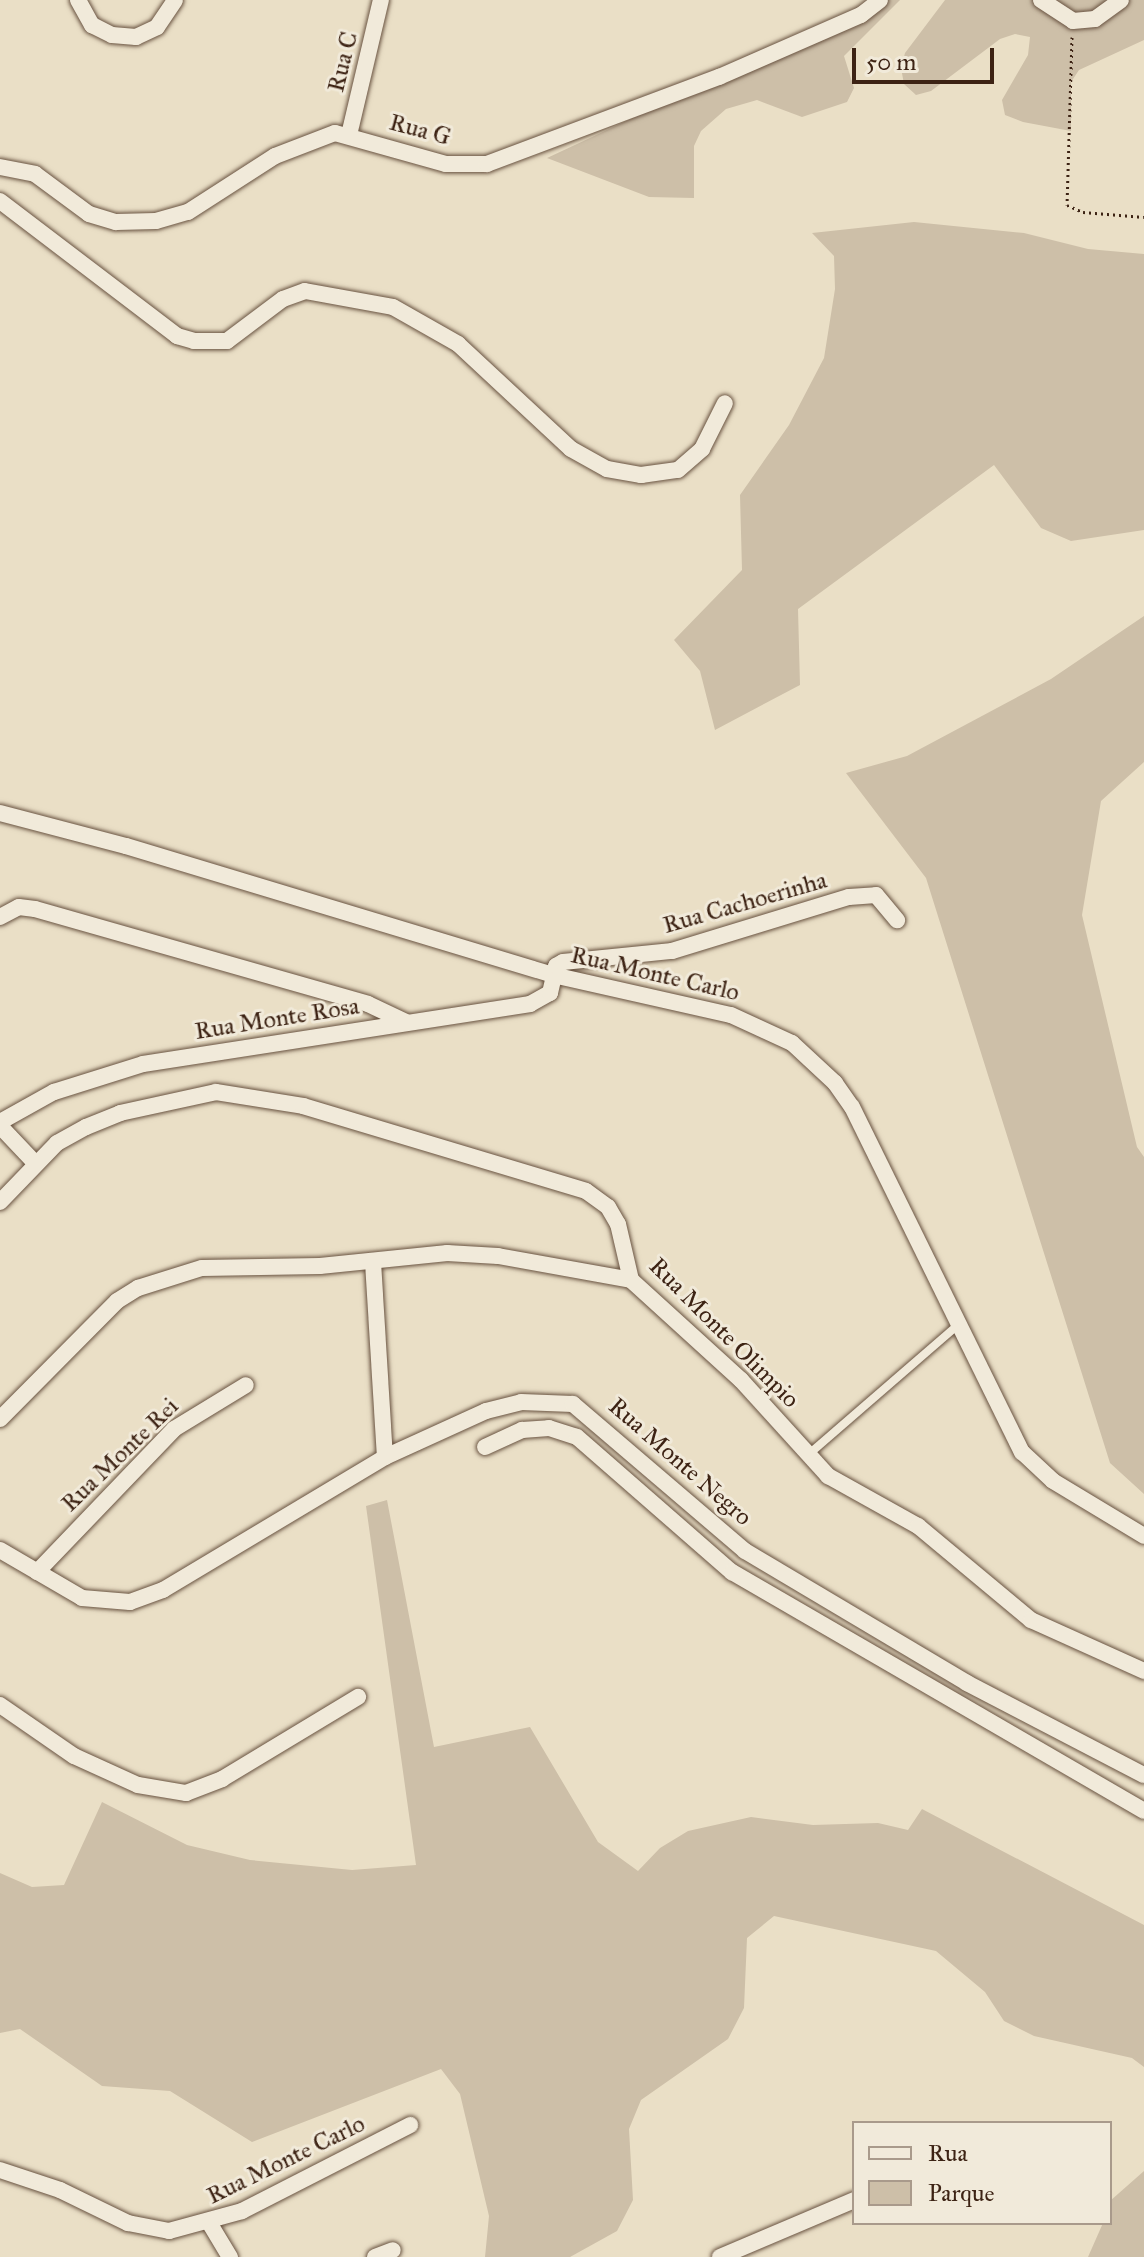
<!DOCTYPE html>
<html>
<head>
<meta charset="utf-8">
<style>
	body { margin:0 }
	#map { position:relative; width:1144px; height:2257px; overflow:hidden; background:#eadfc6; font-family:"IM FELL Great Primer",serif }
	div>[style] { position:absolute }
	.green>* { inset:0; background:#cdbfa8 }
	.path>* { height:3px; margin-top:-1.5px; transform-origin:0; background:repeating-linear-gradient(90deg,#3d2314 0 2px,transparent 0 6px) }
	.roads { filter:drop-shadow(0 0 2px #685240) drop-shadow(0 0 2px #685240) }
	.service>* { height:8px; margin:-4px; padding:0 4px; transform-origin:4px; border-radius:4px; background:#f1eada }
	.minor>* { height:16px; margin:-8px; padding:0 8px; transform-origin:8px; border-radius:8px; background:#f1eada }
	span { translate:-50% -50%; white-space:nowrap; text-align:center; line-height:1.15; -webkit-text-stroke:6px #f1eada; paint-order:stroke }
	.street-label { font-size:24px; color:#3d2314 }
	.legend { position:absolute; left:852px; top:2121px; width:260px; height:104px; box-sizing:border-box; background:#f1eada; border:2px solid #a99a8b; margin:0; padding:10px 14px; list-style:none; font-size:24px; color:#3d2314 }
	.legend li { display:flex; align-items:center; gap:16px; height:40px }
	.legend b { width:40px; border:2px solid #a99a8b }
	.scale { position:absolute; left:852px; top:48px; width:142px; height:36px; box-sizing:border-box; border:4px solid #3d2314; border-top:0; padding-left:10px; font-size:24px; line-height:28px; white-space:nowrap; color:#3d2314; -webkit-text-stroke:6px #f1eada; paint-order:stroke }
</style>
</head>
<body>
<div id="map">
	<div class="green">
		<div style="clip-path:polygon(886px 0,900px 0,844px 56px,854px 88px,847px 102px,802px 117px,757px 100px,726px 109px,701px 131px,694px 146px,694px 198px,649px 197px,547px 158px)"></div>
		<div style="clip-path:polygon(945px 0,1144px 0,1144px 40px,1079px 70px,1071px 82px,1071px 131px,1023px 122px,1005px 115px,1002px 100px,1028px 55px,1030px 37px,1015px 34px,1000px 39px,931px 91px,916px 95px,904px 84px,901px 68px,905px 53px)"></div>
		<div style="clip-path:polygon(914px 222px,1024px 233px,1088px 249px,1144px 254px,1144px 530px,1071px 541px,1041px 528px,994px 465px,798px 609px,800px 685px,715px 730px,700px 671px,674px 640px,742px 570px,740px 495px,789px 425px,824px 358px,835px 289px,834px 256px,812px 233px)"></div>
		<div style="clip-path:polygon(1144px 616px,1144px 762px,1101px 801px,1082px 915px,1137px 1147px,1144px 1157px,1144px 1494px,1110px 1463px,926px 878px,846px 773px,907px 756px,1051px 679px)"></div>
		<div style="clip-path:polygon(387px 1500px,434px 1747px,530px 1727px,598px 1842px,638px 1871px,660px 1848px,688px 1831px,751px 1817px,813px 1825px,878px 1823px,908px 1830px,922px 1809px,1144px 1925px,1144px 2067px,1132px 2058px,1034px 2036px,1004px 2021px,985px 1992px,936px 1951px,774px 1916px,747px 1938px,744px 2008px,728px 2039px,641px 2100px,629px 2129px,633px 2200px,617px 2231px,570px 2257px,485px 2257px,489px 2216px,460px 2094px,441px 2069px,252px 2142px,170px 2091px,102px 2086px,20px 2029px,0 2033px,0 1873px,32px 1887px,64px 1885px,102px 1802px,187px 1845px,250px 1860px,352px 1870px,416px 1865px,366px 1506px)"></div>
		<div style="clip-path:polygon(1144px 2171px,1144px 2257px,1088px 2257px,1103px 2223px,1110px 2223px,1110px 2201px)"></div>
	</div>
	<div class="path">
		<div style="left:1072px;top:37px;width:168px;rotate:91.7deg"></div>
		<div style="left:1067px;top:205px;width:17px;rotate:24deg"></div>
		<div style="left:1083px;top:212px;width:61px;rotate:4.7deg"></div>
	</div>
	<div class="roads">
		<div class="service">
			<div style="left:809px;top:1454px;width:198px;rotate:-40.9deg"></div>
		</div>
		<div class="minor">
			<div style="left:78px;top:0;width:29px;rotate:61deg"></div>
			<div style="left:92px;top:25px;width:22px;rotate:27deg"></div>
			<div style="left:112px;top:35px;width:24px;rotate:5deg"></div>
			<div style="left:136px;top:37px;width:23px;rotate:-25deg"></div>
			<div style="left:157px;top:27px;width:32px;rotate:-56deg"></div>
			<div style="left:1041px;top:0;width:38px;rotate:33deg"></div>
			<div style="left:1073px;top:21px;width:22px;rotate:-5deg"></div>
			<div style="left:1095px;top:19px;width:32px;rotate:-36deg"></div>
			<div style="left:349px;top:135px;width:139px;rotate:-76.7deg"></div>
			<div style="left:0;top:167px;width:36px;rotate:11deg"></div>
			<div style="left:35px;top:174px;width:67px;rotate:36.5deg"></div>
			<div style="left:89px;top:214px;width:28px;rotate:17deg"></div>
			<div style="left:116px;top:222px;width:40px;rotate:-1.4deg"></div>
			<div style="left:156px;top:221px;width:33px;rotate:-16deg"></div>
			<div style="left:188px;top:212px;width:103px;rotate:-32.8deg"></div>
			<div style="left:275px;top:156px;width:64px;rotate:-21deg"></div>
			<div style="left:335px;top:133px;width:115px;rotate:15.6deg"></div>
			<div style="left:446px;top:164px;width:41px"></div>
			<div style="left:487px;top:164px;width:248px;rotate:-20.6deg"></div>
			<div style="left:719px;top:77px;width:155px;rotate:-23.6deg"></div>
			<div style="left:861px;top:15px;width:24px;rotate:-38deg"></div>
			<div style="left:0;top:201px;width:223px;rotate:37.3deg"></div>
			<div style="left:177px;top:336px;width:18px;rotate:16deg"></div>
			<div style="left:194px;top:341px;width:33px"></div>
			<div style="left:227px;top:341px;width:70px;rotate:-36.9deg"></div>
			<div style="left:283px;top:299px;width:23px;rotate:-20deg"></div>
			<div style="left:305px;top:291px;width:89px;rotate:10.3deg"></div>
			<div style="left:393px;top:307px;width:75px;rotate:29.6deg"></div>
			<div style="left:458px;top:344px;width:154px;rotate:42.9deg"></div>
			<div style="left:571px;top:449px;width:41px;rotate:29.1deg"></div>
			<div style="left:607px;top:469px;width:35px;rotate:10deg"></div>
			<div style="left:641px;top:475px;width:37px;rotate:-8deg"></div>
			<div style="left:678px;top:470px;width:32px;rotate:-41deg"></div>
			<div style="left:702px;top:449px;width:51px;rotate:-63.4deg"></div>
			<div style="left:0;top:813px;width:130px;rotate:14.7deg"></div>
			<div style="left:126px;top:846px;width:446px;rotate:16.8deg"></div>
			<div style="left:553px;top:975px;width:182px;rotate:12.7deg"></div>
			<div style="left:731px;top:1015px;width:67px;rotate:24.7deg"></div>
			<div style="left:792px;top:1043px;width:59px;rotate:42.9deg"></div>
			<div style="left:835px;top:1083px;width:29px;rotate:55deg"></div>
			<div style="left:852px;top:1107px;width:385px;rotate:63.8deg"></div>
			<div style="left:1022px;top:1452px;width:42px;rotate:43.1deg"></div>
			<div style="left:1053px;top:1481px;width:106px;rotate:31.1deg"></div>
			<div style="left:0;top:917px;width:21px;rotate:-28deg"></div>
			<div style="left:19px;top:907px;width:16px;rotate:7deg"></div>
			<div style="left:35px;top:909px;width:346px;rotate:15.9deg"></div>
			<div style="left:368px;top:1004px;width:42px;rotate:25.3deg"></div>
			<div style="left:0;top:1122px;width:62px;rotate:-29.1deg"></div>
			<div style="left:54px;top:1092px;width:93px;rotate:-17.5deg"></div>
			<div style="left:143px;top:1064px;width:392px;rotate:-8.8deg"></div>
			<div style="left:530px;top:1004px;width:23px;rotate:-29deg"></div>
			<div style="left:550px;top:993px;width:28px;rotate:-77deg"></div>
			<div style="left:556px;top:966px;width:8px;rotate:-30deg"></div>
			<div style="left:563px;top:962px;width:110px;rotate:-5.8deg"></div>
			<div style="left:672px;top:951px;width:185px;rotate:-17deg"></div>
			<div style="left:849px;top:897px;width:27px;rotate:-4deg"></div>
			<div style="left:876px;top:895px;width:33px;rotate:50deg"></div>
			<div style="left:0;top:1126px;width:51px;rotate:46.6deg"></div>
			<div style="left:0;top:1202px;width:82px;rotate:-46deg"></div>
			<div style="left:57px;top:1143px;width:33px;rotate:-29deg"></div>
			<div style="left:86px;top:1127px;width:37px;rotate:-22deg"></div>
			<div style="left:120px;top:1113px;width:98px;rotate:-12.3deg"></div>
			<div style="left:216px;top:1092px;width:88px;rotate:9.1deg"></div>
			<div style="left:303px;top:1106px;width:295px;rotate:16.7deg"></div>
			<div style="left:586px;top:1191px;width:27px;rotate:36deg"></div>
			<div style="left:608px;top:1207px;width:20px;rotate:60deg"></div>
			<div style="left:618px;top:1224px;width:57px;rotate:76.9deg"></div>
			<div style="left:631px;top:1280px;width:149px;rotate:42.3deg"></div>
			<div style="left:741px;top:1380px;width:130px;rotate:47.8deg"></div>
			<div style="left:828px;top:1476px;width:103px;rotate:29.1deg"></div>
			<div style="left:918px;top:1526px;width:147px;rotate:39.8deg"></div>
			<div style="left:1031px;top:1620px;width:124px;rotate:24.3deg"></div>
			<div style="left:373px;top:1262px;width:195px;rotate:86.5deg"></div>
			<div style="left:0;top:1419px;width:166px;rotate:-45.2deg"></div>
			<div style="left:117px;top:1301px;width:25px;rotate:-32deg"></div>
			<div style="left:138px;top:1288px;width:67px;rotate:-17.4deg"></div>
			<div style="left:202px;top:1268px;width:118px;rotate:-1deg"></div>
			<div style="left:320px;top:1266px;width:128px;rotate:-5.8deg"></div>
			<div style="left:447px;top:1253px;width:51px;rotate:3.4deg"></div>
			<div style="left:498px;top:1256px;width:135px;rotate:10.2deg"></div>
			<div style="left:485px;top:1447px;width:41px;rotate:-24.7deg"></div>
			<div style="left:522px;top:1430px;width:27px;rotate:-4deg"></div>
			<div style="left:549px;top:1428px;width:29px;rotate:18deg"></div>
			<div style="left:577px;top:1437px;width:206px;rotate:41.1deg"></div>
			<div style="left:732px;top:1572px;width:476px;rotate:30.1deg"></div>
			<div style="left:0;top:1550px;width:95px;rotate:30.3deg"></div>
			<div style="left:82px;top:1598px;width:48px;rotate:4.8deg"></div>
			<div style="left:130px;top:1602px;width:35px;rotate:-20deg"></div>
			<div style="left:163px;top:1590px;width:259px;rotate:-30.9deg"></div>
			<div style="left:385px;top:1457px;width:111px;rotate:-24.5deg"></div>
			<div style="left:486px;top:1411px;width:36px;rotate:-14deg"></div>
			<div style="left:521px;top:1402px;width:52px;rotate:2.2deg"></div>
			<div style="left:573px;top:1404px;width:226px;rotate:40.5deg"></div>
			<div style="left:745px;top:1551px;width:258px;rotate:30.7deg"></div>
			<div style="left:967px;top:1683px;width:199px;rotate:27.5deg"></div>
			<div style="left:37px;top:1572px;width:198px;rotate:-46.2deg"></div>
			<div style="left:174px;top:1429px;width:84px;rotate:-31.4deg"></div>
			<div style="left:0;top:1705px;width:90px;rotate:34.6deg"></div>
			<div style="left:74px;top:1756px;width:70px;rotate:24.4deg"></div>
			<div style="left:138px;top:1785px;width:49px;rotate:9.5deg"></div>
			<div style="left:186px;top:1793px;width:39px;rotate:-21deg"></div>
			<div style="left:222px;top:1779px;width:159px;rotate:-31.1deg"></div>
			<div style="left:0;top:2170px;width:63px;rotate:18.4deg"></div>
			<div style="left:60px;top:2190px;width:76px;rotate:25.9deg"></div>
			<div style="left:128px;top:2223px;width:42px;rotate:11deg"></div>
			<div style="left:169px;top:2231px;width:76px;rotate:-15.3deg"></div>
			<div style="left:242px;top:2211px;width:189px;rotate:-27.1deg"></div>
			<div style="left:210px;top:2224px;width:39px;rotate:59deg"></div>
			<div style="left:375px;top:2257px;width:19px;rotate:-21deg"></div>
			<div style="left:720px;top:2257px;width:146px;rotate:-23deg"></div>
		</div>
	</div>
	<div class="street-label">
		<span style="left:343px;top:62px;rotate:-76deg">Rua C</span>
		<span style="left:420px;top:130px;rotate:15deg">Rua G</span>
		<span style="left:745px;top:903px;rotate:-16deg">Rua Cachoerinha</span>
		<span style="left:655px;top:974px;rotate:13deg">Rua Monte Carlo</span>
		<span style="left:277px;top:1019px;rotate:-9deg">Rua Monte Rosa</span>
		<span style="left:724px;top:1333px;rotate:45deg">Rua Monte Olimpio</span>
		<span style="left:120px;top:1455px;rotate:-44deg">Rua Monte Rei</span>
		<span style="left:680px;top:1462px;rotate:41deg">Rua Monte Negro</span>
		<span style="left:286px;top:2160px;rotate:-26deg">Rua Monte Carlo</span>
	</div>
	<ul class="legend">
	<li><b style="height:10px;background:#f1eada"></b>Rua</li>
	<li><b style="height:22px;background:#cdbfa8"></b>Parque</li>
	</ul>
	<div class="scale">50 m</div>
</div>
</body>
</html>
